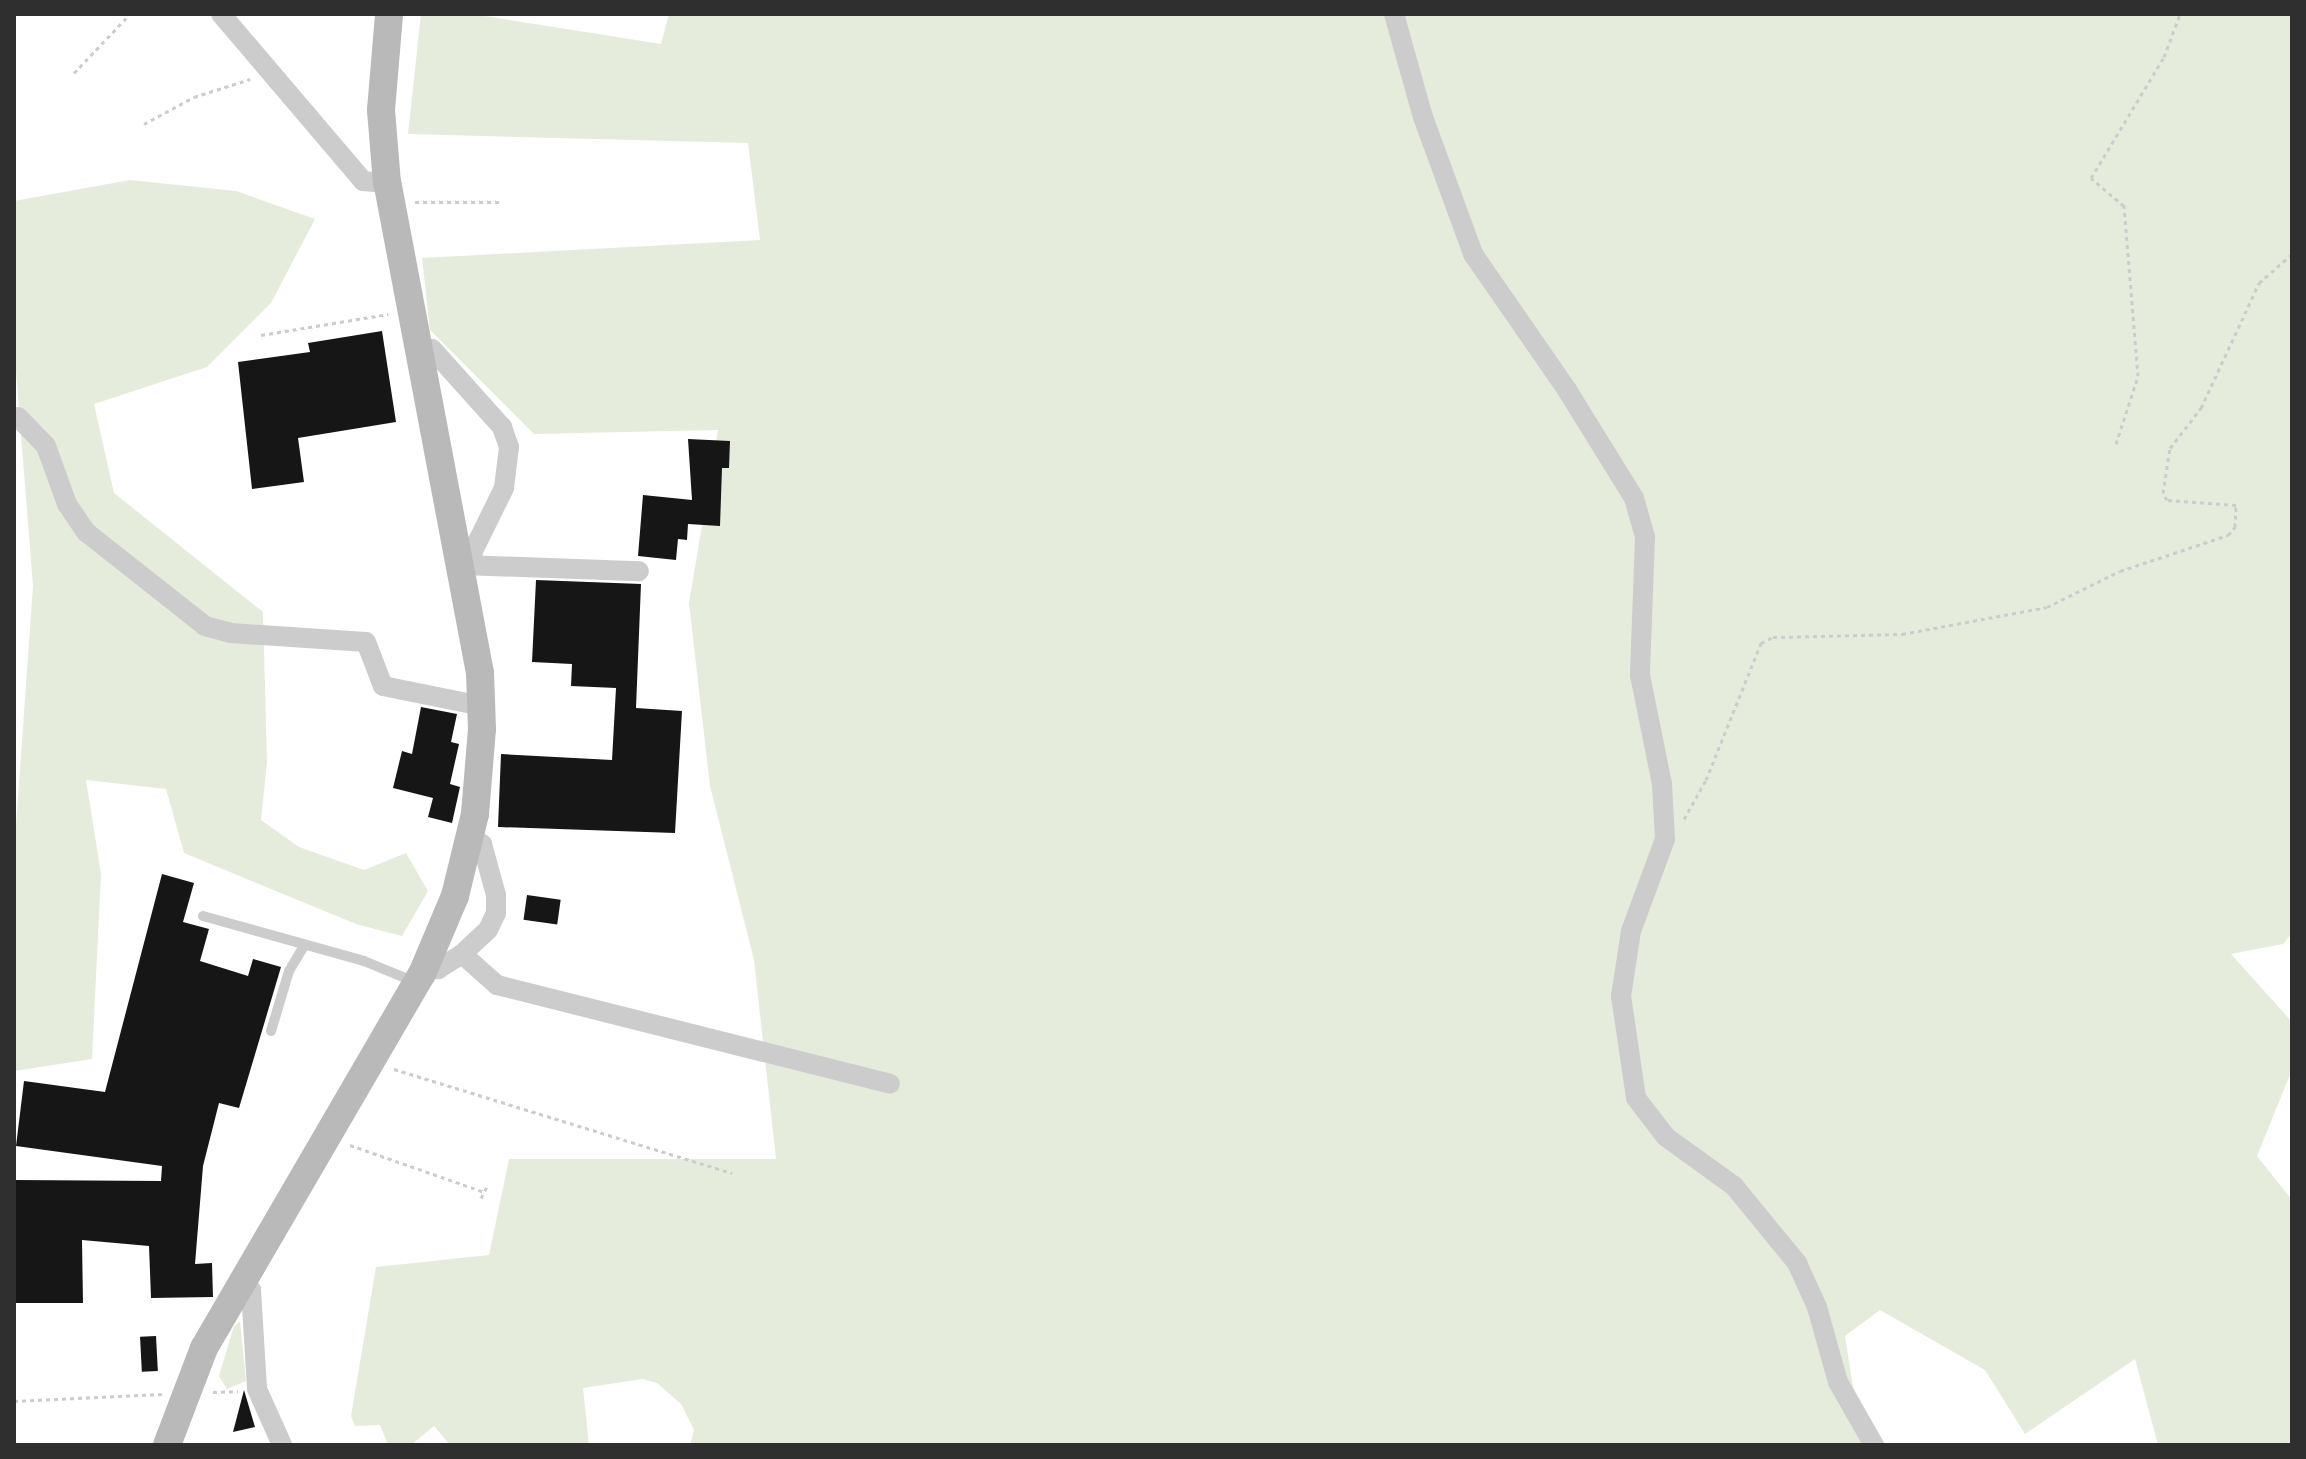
<!DOCTYPE html>
<html>
<head>
<meta charset="utf-8">
<style>
	body { margin:0 }
	#map { position:relative; width:2306px; height:1459px; overflow:hidden; background:#fff; font-family:"Public Sans",sans-serif }
	div>[style] { position:absolute }
	.green>* { inset:0; background:#e6ecdc }
	.building>* { inset:0; background:#161616; transform-origin:0 0 }
	.path>* { height:3px; margin-top:-1.5px; transform-origin:0; background:repeating-linear-gradient(90deg,#ccc 0 4px,transparent 0 8px) }
	.lane>* { height:10px; margin:-5px; padding:0 5px; transform-origin:5px; border-radius:5px; background:#ccc }
	.street>* { height:20px; margin:-10px; padding:0 10px; transform-origin:10px; border-radius:10px; background:#ccc }
	.secondary>* { height:28px; margin:-14px; padding:0 14px; transform-origin:14px; border-radius:14px; background:#b9b9b9 }
	span { translate:-50% -50%; white-space:nowrap; text-align:center; line-height:1.15; -webkit-text-stroke:8px #fff; paint-order:stroke }
	.frame { position:absolute; inset:0; border:16px solid #2f2f2f; pointer-events:none }
</style>
</head>
<body>
<div id="map">
	<div class="green">
		<div style="clip-path:polygon(421px 14px,472px 14px,661px 44px,669px 14px,2292px 14px,2292px 933px,2283px 944px,2231px 954px,2292px 1022px,2292px 1070px,2257px 1156px,2292px 1200px,2292px 1445px,2158px 1445px,2135px 1359px,2025px 1434px,1985px 1370px,1880px 1310px,1845px 1336px,1862px 1445px,690px 1445px,694px 1430px,681px 1404px,657px 1383px,642px 1379px,583px 1388px,589px 1445px,450px 1445px,434px 1426px,411px 1445px,388px 1445px,380px 1425px,355px 1426px,351px 1416px,376px 1267px,489px 1255px,509px 1159px,776px 1159px,754px 960px,710px 786px,689px 603px,718px 430px,534px 434px,430px 330px,422px 258px,760px 240px,748px 143px,408px 134px)"></div>
		<div style="clip-path:polygon(130px 180px,236px 191px,315px 219px,271px 303px,207px 367px,94px 404px,114px 493px,263px 612px,267px 762px,261px 820px,299px 847px,364px 870px,406px 853px,428px 891px,402px 936px,356px 924px,184px 853px,166px 789px,86px 780px,101px 874px,92px 1059px,14px 1071px,14px 854px,33px 586px,14px 346px,14px 201px)"></div>
		<div style="clip-path:polygon(240px 1322px,246px 1381px,227px 1389px,219px 1376px,234px 1326px)"></div>
	</div>
	<div class="building">
		<div style="clip-path:polygon(382px 331px,396px 422px,298px 438px,304px 482px,252px 489px,238px 362px,310px 352px,308px 343px)"></div>
		<div style="clip-path:polygon(688px 439px,730px 441px,729px 468px,722px 468px,720px 526px,688px 524px,687px 540px,678px 539px,676px 560px,638px 556px,643px 495px,692px 500px)"></div>
		<div style="clip-path:polygon(536px 580px,641px 584px,636px 708px,682px 711px,675px 833px,498px 827px,501px 754px,612px 760px,616px 688px,571px 686px,572px 664px,532px 662px)"></div>
		<div style="clip-path:polygon(421px 707px,457px 714px,451px 742px,459px 744px,450px 784px,460px 787px,452px 823px,428px 817px,433px 798px,393px 788px,402px 751px,412px 754px)"></div>
		<div style="clip-path:polygon(162px 874px,194px 883px,183px 922px,209px 929px,200px 961px,248px 976px,253px 959px,281px 967px,239px 1108px,219px 1103px,203px 1166px,195px 1264px,212px 1263px,213px 1297px,151px 1298px,149px 1246px,82px 1240px,83px 1303px,14px 1303px,14px 1180px,161px 1181px,162px 1166px,16px 1146px,24px 1081px,105px 1092px)"></div>
		<div style="left:527px;top:895px;width:34px;height:25px;rotate:8deg"></div>
		<div style="left:156px;top:1336px;width:35px;height:16px;rotate:87deg"></div>
		<div style="clip-path:polygon(244px 1390px,255px 1427px,233px 1432px)"></div>
	</div>
	<div class="path">
		<div style="left:74px;top:73px;width:81px;rotate:-46.5deg"></div>
		<div style="left:144px;top:124px;width:57px;rotate:-28.4deg"></div>
		<div style="left:194px;top:97px;width:59px;rotate:-17.8deg"></div>
		<div style="left:415px;top:202px;width:88px"></div>
		<div style="left:261px;top:335px;width:129px;rotate:-9.4deg"></div>
		<div style="left:2116px;top:444px;width:71px;rotate:-72.1deg"></div>
		<div style="left:2138px;top:376px;width:171px;rotate:-94.7deg"></div>
		<div style="left:2124px;top:206px;width:43px;rotate:-139.7deg"></div>
		<div style="left:2091px;top:178px;width:141px;rotate:-58.9deg"></div>
		<div style="left:2164px;top:57px;width:46px;rotate:-69.6deg"></div>
		<div style="left:1684px;top:819px;width:45px;rotate:-60.6deg"></div>
		<div style="left:1706px;top:780px;width:148px;rotate:-68.1deg"></div>
		<div style="left:1761px;top:643px;width:13px;rotate:-27deg"></div>
		<div style="left:1773px;top:637px;width:129px;rotate:-1.3deg"></div>
		<div style="left:1902px;top:634px;width:147px;rotate:-10.5deg"></div>
		<div style="left:2047px;top:607px;width:81px;rotate:-26.3deg"></div>
		<div style="left:2120px;top:571px;width:114px;rotate:-18.4deg"></div>
		<div style="left:2228px;top:535px;width:11px;rotate:-49deg"></div>
		<div style="left:2235px;top:527px;width:22px;rotate:-87deg"></div>
		<div style="left:2236px;top:505px;width:69px;rotate:-175.9deg"></div>
		<div style="left:2167px;top:500px;width:8px;rotate:-120deg"></div>
		<div style="left:2163px;top:493px;width:46px;rotate:-81.2deg"></div>
		<div style="left:2170px;top:448px;width:51px;rotate:-52.2deg"></div>
		<div style="left:2201px;top:408px;width:138px;rotate:-65.1deg"></div>
		<div style="left:2259px;top:283px;width:44px;rotate:-41.3deg"></div>
		<div style="left:394px;top:1069px;width:354px;rotate:17.1deg"></div>
		<div style="left:350px;top:1145px;width:142px;rotate:19.3deg"></div>
		<div style="left:481px;top:1198px;width:13px;rotate:-63deg"></div>
		<div style="left:213px;top:1392px;width:25px;rotate:-2deg"></div>
		<div style="left:14px;top:1401px;width:148px;rotate:-2.7deg"></div>
	</div>
	<div class="lane">
		<div style="left:203px;top:916px;width:167px;rotate:15.6deg"></div>
		<div style="left:364px;top:961px;width:55px;rotate:22.4deg"></div>
		<div style="left:271px;top:1031px;width:63px;rotate:-73.3deg"></div>
		<div style="left:289px;top:971px;width:29px;rotate:-59deg"></div>
	</div>
	<div class="street">
		<div style="left:221px;top:14px;width:219px;rotate:49.6deg"></div>
		<div style="left:363px;top:181px;width:24px;rotate:5deg"></div>
		<div style="left:1394px;top:14px;width:107px;rotate:74.3deg"></div>
		<div style="left:1423px;top:117px;width:146px;rotate:69.9deg"></div>
		<div style="left:1473px;top:254px;width:165px;rotate:55.3deg"></div>
		<div style="left:1567px;top:390px;width:127px;rotate:58.2deg"></div>
		<div style="left:1634px;top:498px;width:41px;rotate:74.2deg"></div>
		<div style="left:1645px;top:537px;width:138px;rotate:92.1deg"></div>
		<div style="left:1640px;top:675px;width:111px;rotate:78.6deg"></div>
		<div style="left:1662px;top:784px;width:55px;rotate:86.9deg"></div>
		<div style="left:1665px;top:839px;width:98px;rotate:110.3deg"></div>
		<div style="left:1631px;top:931px;width:66px;rotate:98.7deg"></div>
		<div style="left:1621px;top:996px;width:103px;rotate:81.6deg"></div>
		<div style="left:1636px;top:1098px;width:49px;rotate:52.4deg"></div>
		<div style="left:1666px;top:1137px;width:84px;rotate:35.8deg"></div>
		<div style="left:1734px;top:1186px;width:99px;rotate:50.7deg"></div>
		<div style="left:1797px;top:1263px;width:48px;rotate:65.6deg"></div>
		<div style="left:1817px;top:1307px;width:78px;rotate:74.4deg"></div>
		<div style="left:1838px;top:1382px;width:73px;rotate:60.3deg"></div>
		<div style="left:419px;top:351px;width:13px;rotate:-9deg"></div>
		<div style="left:432px;top:349px;width:105px;rotate:48.1deg"></div>
		<div style="left:502px;top:427px;width:21px;rotate:71deg"></div>
		<div style="left:509px;top:447px;width:41px;rotate:97deg"></div>
		<div style="left:504px;top:488px;width:72px;rotate:116.2deg"></div>
		<div style="left:472px;top:553px;width:10px;rotate:79deg"></div>
		<div style="left:18px;top:417px;width:40px;rotate:46deg"></div>
		<div style="left:46px;top:446px;width:62px;rotate:70.1deg"></div>
		<div style="left:67px;top:504px;width:34px;rotate:56deg"></div>
		<div style="left:86px;top:532px;width:152px;rotate:38.3deg"></div>
		<div style="left:205px;top:626px;width:27px;rotate:15deg"></div>
		<div style="left:231px;top:633px;width:135px;rotate:3.8deg"></div>
		<div style="left:366px;top:642px;width:47px;rotate:68.9deg"></div>
		<div style="left:383px;top:686px;width:101px;rotate:11.4deg"></div>
		<div style="left:463px;top:565px;width:176px;rotate:2deg"></div>
		<div style="left:462px;top:954px;width:47px;rotate:41.5deg"></div>
		<div style="left:497px;top:985px;width:405px;rotate:14.1deg"></div>
		<div style="left:427px;top:963px;width:13px;rotate:29deg"></div>
		<div style="left:438px;top:969px;width:28px;rotate:-32deg"></div>
		<div style="left:462px;top:954px;width:35px;rotate:-43deg"></div>
		<div style="left:488px;top:930px;width:19px;rotate:-65deg"></div>
		<div style="left:496px;top:913px;width:18px;rotate:-90deg"></div>
		<div style="left:496px;top:895px;width:53px;rotate:-105.4deg"></div>
		<div style="left:482px;top:844px;width:12px;rotate:-166deg"></div>
		<div style="left:242px;top:1284px;width:11px;rotate:34deg"></div>
		<div style="left:251px;top:1290px;width:99px;rotate:86.5deg"></div>
		<div style="left:257px;top:1389px;width:61px;rotate:65.9deg"></div>
	</div>
	<div class="secondary">
		<div style="left:167px;top:1445px;width:104px;rotate:-69.1deg"></div>
		<div style="left:204px;top:1348px;width:433px;rotate:-59.8deg"></div>
		<div style="left:422px;top:974px;width:85px;rotate:-67.1deg"></div>
		<div style="left:455px;top:896px;width:84px;rotate:-76.3deg"></div>
		<div style="left:475px;top:814px;width:85px;rotate:-85.3deg"></div>
		<div style="left:482px;top:729px;width:56px;rotate:-92deg"></div>
		<div style="left:480px;top:673px;width:499px;rotate:-100.7deg"></div>
		<div style="left:387px;top:183px;width:73px;rotate:-94.7deg"></div>
		<div style="left:381px;top:110px;width:96px;rotate:-85.2deg"></div>
	</div>
	<div class="frame"></div>
</div>
</body>
</html>
